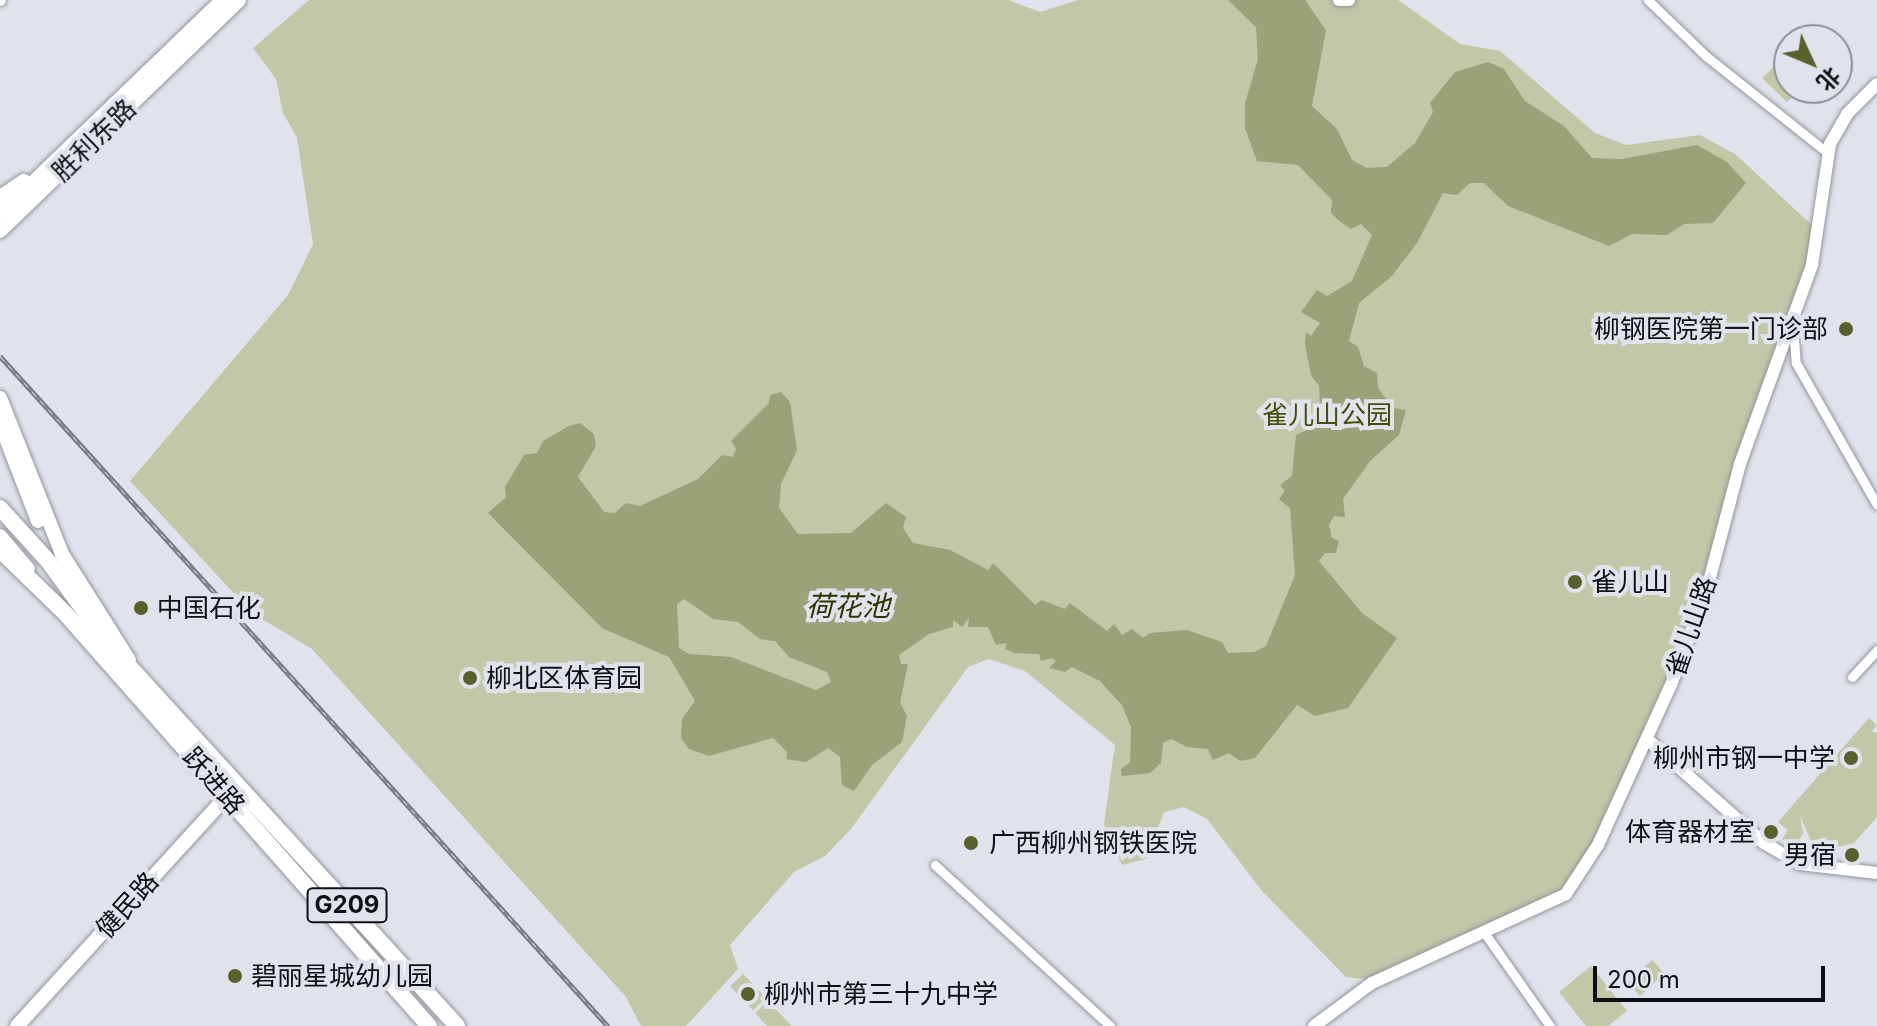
<!DOCTYPE html>
<html>
<head>
<meta charset="utf-8">
<style>
	body { margin:0 }
	#map { position:relative; width:1877px; height:1026px; overflow:hidden; background:#e0e3ec; font-family:Inter,"Noto Sans SC",sans-serif }
	div>[style] { position:absolute }
	.green>* { inset:0; background:#c1c7a7; transform-origin:0 0 }
	.water>* { inset:0; background:#9ba179 }
	.roads { filter:drop-shadow(0 0 2px #92959d) drop-shadow(0 0 2px #92959d) }
	.minor>* { height:9px; margin:-4.5px; padding:0 4.5px; transform-origin:4.5px; border-radius:4.5px; background:#fff }
	.tertiary>* { height:12px; margin:-6px; padding:0 6px; transform-origin:6px; border-radius:6px; background:#fff }
	.secondary>* { height:14px; margin:-7px; padding:0 7px; transform-origin:7px; border-radius:7px; background:#fff }
	.primary>* { height:14px; margin:-7px; padding:0 7px; transform-origin:7px; border-radius:7px; background:#fff }
	.trunk>* { height:16px; margin:-8px; padding:0 8px; transform-origin:8px; border-radius:8px; background:#fff }
	.rail>* { height:5px; margin-top:-2.5px; transform-origin:0; background:repeating-linear-gradient(90deg,#e0e3ec 0 6px,#77797f 0 12px); box-sizing:border-box; border-block:2px solid #77797f }
	.dots>* { width:22px; height:22px; translate:-50% -50%; box-sizing:border-box; border:4px solid #e0e3ec; border-radius:50% }
	span { translate:-50% -50%; white-space:nowrap; text-align:center; line-height:1.15; -webkit-text-stroke:8px #e0e3ec; paint-order:stroke }
	.shield-label span { padding:2px 6px; background:#e0e3ec; border:2px solid; border-radius:6px; -webkit-text-stroke-width:0 }
	.shield-label { font-size:24px; color:#0f1013; font-weight:700 }
	.street-label { font-size:26px; color:#0f1013 }
	.poi-label { font-size:26px; color:#0f1013 }
	.right { translate:-100% -50%; text-align:right }
	.left { translate:0 -50%; text-align:left }
	.park-label { font-size:26px; color:#474e07 }
	.water-label { font-size:28px; color:#2e3300; font-style:italic }
	.north { position:absolute; left:1773px; top:24px; width:80px; height:80px; box-sizing:border-box; background:#e0e3ec; border:2px solid #8c8f95; border-radius:50%; rotate:134deg; font-size:22px; font-weight:700; line-height:32px; text-align:center; color:#0f1013 }
	.north::after { content:''; display:block; margin:auto; width:28px; height:36px; background:#595f2d; clip-path:polygon(50% 0,100% 100%,50% 72%,0 100%) }
	.scale { position:absolute; left:1593px; top:966px; width:232px; height:36px; box-sizing:border-box; border:4px solid #0f1013; border-top:0; padding-left:10px; font-size:24px; line-height:28px; white-space:nowrap; color:#0f1013; -webkit-text-stroke:6px #e0e3ec; paint-order:stroke }
</style>
</head>
<body>
<div id="map">
	<div class="green">
		<div style="clip-path:polygon(309px 0,1008px 0,1040px 12px,1078px 0,1398px 0,1460px 44px,1500px 51px,1595px 133px,1626px 145px,1700px 135px,1735px 154px,1813px 226px,1806px 265px,1705px 589px,1594px 843px,1563px 893px,1372px 980px,1346px 977px,1262px 891px,1207px 819px,1184px 807px,1164px 812px,1146px 859px,1122px 865px,1104px 824px,1115px 745px,1025px 671px,989px 659px,968px 667px,851px 829px,825px 856px,794px 872px,730px 945px,738px 969px,686px 1026px,641px 1026px,626px 997px,312px 649px,252px 613px,130px 481px,288px 295px,313px 244px,297px 138px,283px 113px,276px 79px,253px 48px)"></div>
		<div style="clip-path:polygon(1775px 65px,1789px 78px,1789px 88px,1800px 88px,1787px 102px,1762px 78px)"></div>
		<div style="clip-path:polygon(1869px 718px,1877px 725px,1872px 732px,1877px 732px,1877px 817px,1854px 843px,1831px 849px,1811px 841px,1800px 816px,1803px 834px,1793px 848px,1782px 839px,1788px 830px,1778px 822px)"></div>
		<div style="left:1652px;top:960px;width:18px;height:33px;rotate:47deg"></div>
		<div style="clip-path:polygon(1591px 966px,1627px 1011px,1608px 1026px,1586px 1026px,1559px 992px)"></div>
		<div style="left:743px;top:974px;width:33px;height:18px;rotate:46deg"></div>
		<div style="clip-path:polygon(768px 1001px,791px 1025px,790px 1026px,767px 1026px,755px 1013px)"></div>
	</div>
	<div class="water">
		<div style="clip-path:polygon(evenodd,1228px 0,1305px 0,1326px 30px,1312px 106px,1337px 129px,1352px 160px,1367px 168px,1387px 167px,1415px 143px,1433px 112px,1430px 103px,1455px 72px,1488px 62px,1504px 69px,1525px 101px,1564px 126px,1592px 158px,1622px 159px,1697px 145px,1727px 162px,1746px 183px,1713px 223px,1684px 224px,1667px 235px,1632px 234px,1609px 246px,1508px 206px,1484px 183px,1470px 183px,1457px 195px,1443px 193px,1417px 243px,1391px 277px,1359px 303px,1349px 341px,1358px 347px,1364px 366px,1377px 373px,1378px 388px,1393px 408px,1406px 410px,1399px 435px,1370px 461px,1343px 499px,1345px 517px,1334px 516px,1329px 525px,1332px 538px,1339px 541px,1336px 553px,1325px 553px,1319px 561px,1362px 613px,1397px 638px,1348px 708px,1315px 716px,1297px 705px,1255px 758px,1240px 761px,1229px 753px,1213px 760px,1208px 749px,1187px 747px,1171px 739px,1163px 743px,1161px 763px,1150px 773px,1122px 776px,1121px 769px,1130px 762px,1131px 727px,1122px 705px,1100px 681px,1072px 667px,1065px 672px,1049px 668px,1056px 661px,1052px 658px,1041px 661px,1039px 654px,1014px 653px,1005px 649px,1007px 643px,996px 645px,988px 627px,968px 627px,969px 618px,962px 627px,953px 620px,953px 627px,929px 634px,899px 655px,901px 664px,908px 664px,900px 702px,907px 716px,902px 742px,872px 765px,854px 791px,842px 785px,840px 757px,828px 748px,806px 762px,786px 759px,787px 752px,773px 738px,709px 756px,689px 749px,681px 738px,682px 719px,695px 701px,669px 657px,602px 628px,488px 513px,506px 497px,505px 487px,524px 455px,537px 453px,543px 441px,569px 426px,580px 423px,594px 434px,596px 446px,578px 477px,604px 512px,615px 513px,626px 503px,640px 506px,698px 479px,722px 455px,733px 457px,736px 449px,731px 441px,769px 403px,770px 395px,781px 392px,790px 402px,797px 450px,781px 484px,779px 508px,798px 534px,851px 533px,886px 503px,906px 517px,903px 528px,913px 543px,950px 550px,988px 570px,993px 563px,1035px 605px,1042px 600px,1065px 609px,1070px 603px,1107px 631px,1114px 624px,1122px 635px,1132px 629px,1143px 638px,1150px 633px,1187px 630px,1222px 642px,1228px 653px,1254px 652px,1266px 646px,1295px 575px,1290px 508px,1279px 499px,1285px 491px,1280px 485px,1292px 476px,1296px 435px,1305px 431px,1320px 407px,1319px 386px,1311px 375px,1305px 344px,1306px 332px,1311px 336px,1320px 323px,1301px 312px,1317px 290px,1327px 296px,1352px 281px,1372px 235px,1361px 224px,1351px 229px,1338px 220px,1331px 213px,1332px 200px,1298px 165px,1257px 161px,1245px 128px,1245px 103px,1258px 59px,1256px 27px,1228px 0,684px 599px,713px 619px,738px 622px,760px 639px,775px 641px,789px 657px,827px 672px,831px 682px,816px 690px,731px 657px,689px 654px,679px 648px,677px 604px,684px 599px)"></div>
	</div>
	<div class="roads">
		<div class="minor">
			<div style="left:1648px;top:0;width:81px;rotate:44deg"></div>
			<div style="left:1706px;top:56px;width:156px;rotate:38.5deg"></div>
			<div style="left:0;top:1px;width:1px;rotate:-45deg"></div>
			<div style="left:1793px;top:324px;width:39px;rotate:86deg"></div>
			<div style="left:1796px;top:363px;width:163px;rotate:60.3deg"></div>
			<div style="left:1852px;top:677px;width:37px;rotate:-47deg"></div>
			<div style="left:935px;top:865px;width:238px;rotate:42.6deg"></div>
			<div style="left:1486px;top:935px;width:111px;rotate:54.9deg"></div>
		</div>
		<div class="tertiary">
			<div style="left:1339px;top:0;width:10px"></div>
			<div style="left:1647px;top:739px;width:157px;rotate:41.6deg"></div>
			<div style="left:1764px;top:843px;width:42px;rotate:30.3deg"></div>
			<div style="left:1800px;top:864px;width:78px;rotate:6.7deg"></div>
			<div style="left:1314px;top:1026px;width:72px;rotate:-36.6deg"></div>
			<div style="left:1372px;top:983px;width:213px;rotate:-24.6deg"></div>
			<div style="left:1566px;top:894px;width:59px;rotate:-56.9deg"></div>
			<div style="left:1598px;top:845px;width:176px;rotate:-65.5deg"></div>
			<div style="left:1671px;top:685px;width:103px;rotate:-69.4deg"></div>
			<div style="left:1707px;top:589px;width:129px;rotate:-75.2deg"></div>
			<div style="left:1740px;top:464px;width:212px;rotate:-70.1deg"></div>
			<div style="left:1812px;top:265px;width:122px;rotate:-81.5deg"></div>
			<div style="left:1830px;top:144px;width:34px;rotate:-60deg"></div>
			<div style="left:1847px;top:114px;width:42px;rotate:-45deg"></div>
		</div>
		<div class="secondary">
			<div style="left:17px;top:1026px;width:322px;rotate:-47.6deg"></div>
		</div>
		<div class="primary">
			<div style="left:0;top:197px;width:29px;rotate:-34deg"></div>
			<div style="left:0;top:214px;width:308px;rotate:-43.9deg"></div>
			<div style="left:0;top:231px;width:332px;rotate:-44deg"></div>
			<div style="left:0;top:398px;width:168px;rotate:68.3deg"></div>
			<div style="left:62px;top:554px;width:125px;rotate:57.7deg"></div>
			<div style="left:0;top:423px;width:105px;rotate:68.8deg"></div>
			<div style="left:0;top:536px;width:43px;rotate:49.7deg"></div>
		</div>
		<div class="trunk">
			<div style="left:0;top:508px;width:73px;rotate:47.8deg"></div>
			<div style="left:49px;top:562px;width:97px;rotate:54.2deg"></div>
			<div style="left:106px;top:641px;width:521px;rotate:47.64deg"></div>
			<div style="left:0;top:550px;width:89px;rotate:44.1deg"></div>
			<div style="left:64px;top:612px;width:552px;rotate:48.6deg"></div>
		</div>
	</div>
	<div class="rail">
		<div style="left:0;top:356px;width:905px;rotate:47.78deg"></div>
	</div>
	<div class="dots">
		<div style="left:1846px;top:329px;background:#595f2d"></div>
		<div style="left:1575px;top:582px;background:#595f2d"></div>
		<div style="left:141px;top:608px;background:#595f2d"></div>
		<div style="left:470px;top:678px;background:#595f2d"></div>
		<div style="left:1851px;top:758px;background:#595f2d"></div>
		<div style="left:1771px;top:832px;background:#595f2d"></div>
		<div style="left:971px;top:843px;background:#595f2d"></div>
		<div style="left:1852px;top:855px;background:#595f2d"></div>
		<div style="left:235px;top:976px;background:#595f2d"></div>
		<div style="left:748px;top:994px;background:#595f2d"></div>
	</div>
	<div class="shield-label">
		<span style="left:347px;top:905px">G209</span>
	</div>
	<div class="street-label">
		<span style="left:94px;top:140px;rotate:-44deg">胜利东路</span>
		<span style="left:1691px;top:627px;rotate:-71deg">雀儿山路</span>
		<span style="left:214px;top:781px;rotate:49deg">跃进路</span>
		<span style="left:127px;top:905px;rotate:-48deg">健民路</span>
	</div>
	<div class="poi-label">
		<span class="right" style="left:1828px;top:329px">柳钢医院第一门诊部</span>
		<span class="left" style="left:1591px;top:582px">雀儿山</span>
		<span class="left" style="left:157px;top:608px">中国石化</span>
		<span class="left" style="left:486px;top:678px">柳北区体育园</span>
		<span class="right" style="left:1835px;top:758px">柳州市钢一中学</span>
		<span class="right" style="left:1755px;top:832px">体育器材室</span>
		<span class="left" style="left:989px;top:843px">广西柳州钢铁医院</span>
		<span class="right" style="left:1836px;top:855px">男宿</span>
		<span class="left" style="left:251px;top:976px">碧丽星城幼儿园</span>
		<span class="left" style="left:764px;top:994px">柳州市第三十九中学</span>
	</div>
	<div class="park-label">
		<span style="left:1327px;top:415px">雀儿山公园</span>
	</div>
	<div class="water-label">
		<span style="left:848px;top:606px">荷花池</span>
	</div>
	<div class="north">北</div>
	<div class="scale">200 m</div>
</div>
</body>
</html>
